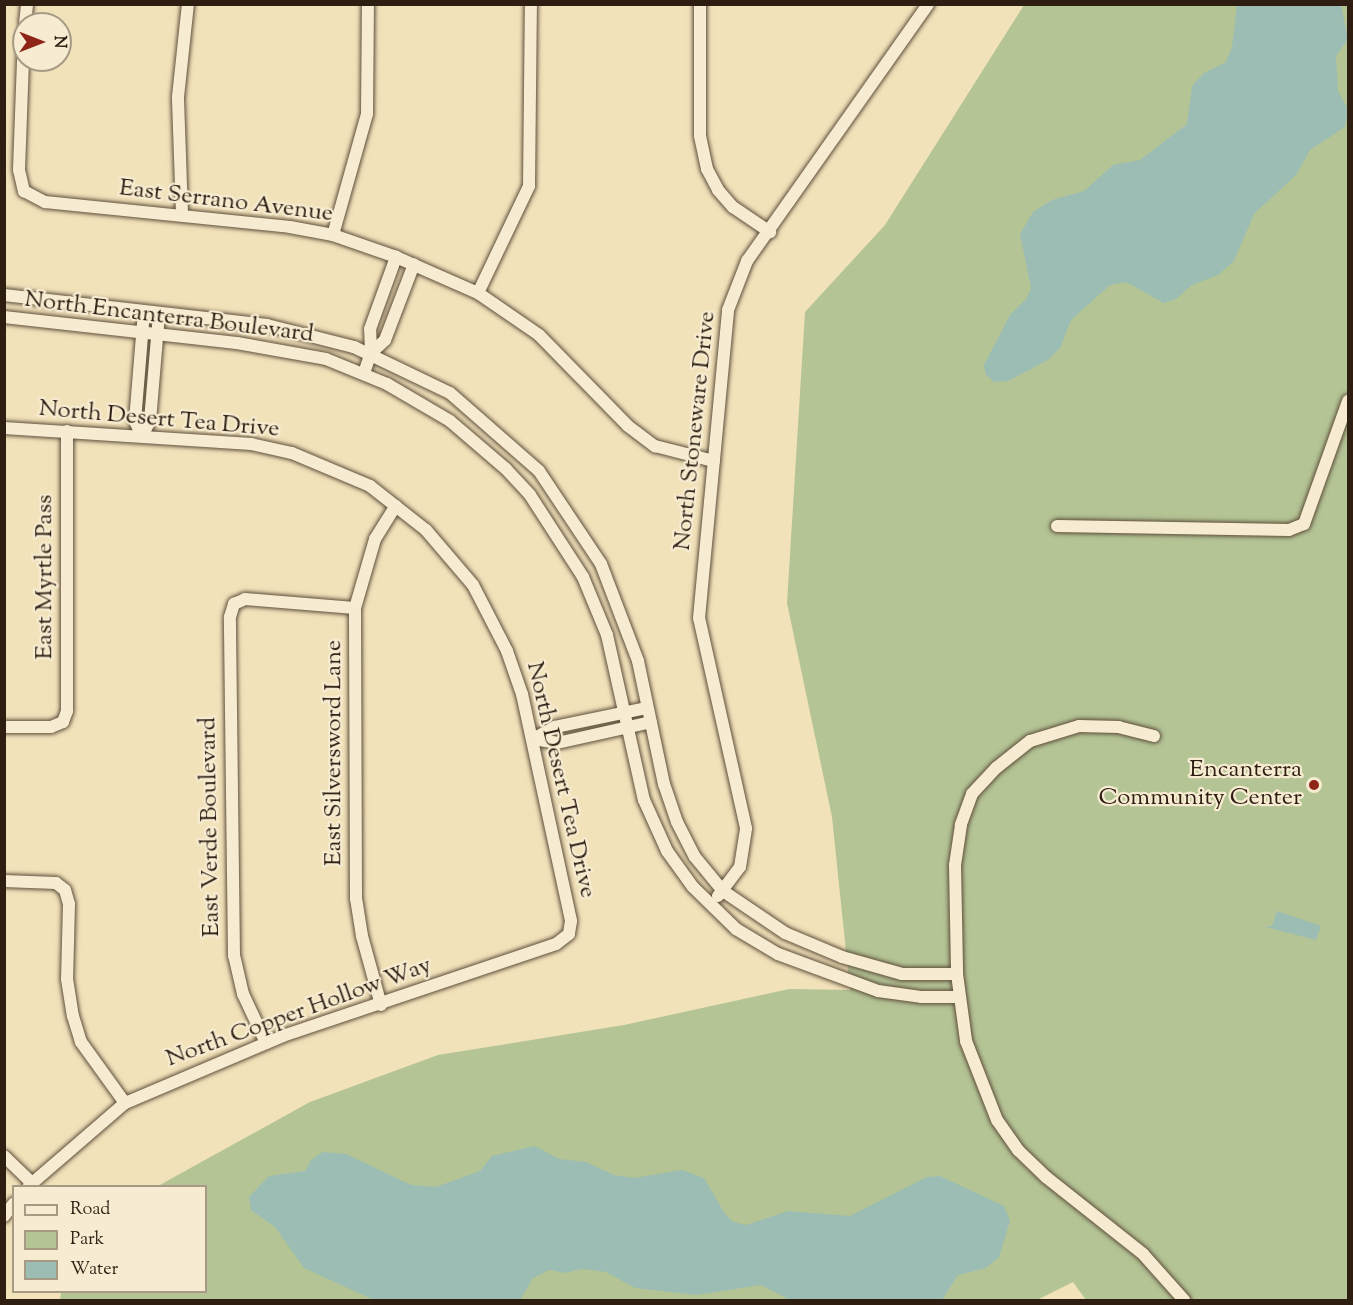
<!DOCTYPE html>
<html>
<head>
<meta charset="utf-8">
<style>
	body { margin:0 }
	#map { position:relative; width:1353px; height:1305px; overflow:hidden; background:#f2e2ba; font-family:"Sorts Mill Goudy",serif }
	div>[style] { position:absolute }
	.green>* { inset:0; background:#b4c495 }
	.water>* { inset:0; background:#9bbdb3 }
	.roads { filter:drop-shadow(0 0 2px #5f4f3c) drop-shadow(0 0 2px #5f4f3c) }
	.minor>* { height:12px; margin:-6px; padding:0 6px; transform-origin:6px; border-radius:6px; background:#f7ecd2 }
	.dots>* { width:16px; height:16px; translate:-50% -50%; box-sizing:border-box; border:3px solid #f7ecd2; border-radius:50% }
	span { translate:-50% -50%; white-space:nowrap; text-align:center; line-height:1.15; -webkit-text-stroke:4.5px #f7ecd2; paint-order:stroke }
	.street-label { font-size:24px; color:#2e1e12 }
	.poi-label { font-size:24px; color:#2e1e12 }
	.right { translate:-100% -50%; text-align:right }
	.frame { position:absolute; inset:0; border:6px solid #2e1e12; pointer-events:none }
	.legend { position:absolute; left:12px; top:1185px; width:195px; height:108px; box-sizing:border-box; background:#f7ecd2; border:2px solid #a79a85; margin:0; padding:8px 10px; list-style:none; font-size:18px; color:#2e1e12 }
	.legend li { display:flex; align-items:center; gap:12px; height:30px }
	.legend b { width:30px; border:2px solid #a79a85 }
	.north { position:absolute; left:12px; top:12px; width:60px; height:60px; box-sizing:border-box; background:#f7ecd2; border:2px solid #a79a85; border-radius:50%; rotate:90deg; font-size:16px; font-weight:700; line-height:24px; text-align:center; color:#2e1e12 }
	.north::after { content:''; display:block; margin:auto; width:21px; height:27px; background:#8f2418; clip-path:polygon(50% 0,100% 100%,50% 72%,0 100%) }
</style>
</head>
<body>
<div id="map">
	<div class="green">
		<div style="clip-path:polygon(1024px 5px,1348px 5px,1348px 1300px,1086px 1300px,1073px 1282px,1037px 1300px,60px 1300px,61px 1292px,206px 1292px,206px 1186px,158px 1186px,310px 1102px,438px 1055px,624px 1025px,789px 989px,850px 990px,832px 817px,787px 603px,805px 312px,885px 225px)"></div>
	</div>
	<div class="water">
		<div style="clip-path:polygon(1237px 5px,1341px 5px,1348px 39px,1336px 56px,1338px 91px,1348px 109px,1345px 127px,1310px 150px,1296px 175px,1254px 214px,1234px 261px,1218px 275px,1192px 285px,1176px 299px,1164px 303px,1126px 282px,1110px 285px,1071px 320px,1060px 348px,1048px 360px,1008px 381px,994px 382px,986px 375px,984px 365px,1010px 315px,1027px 298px,1031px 288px,1020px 234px,1033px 212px,1052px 200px,1084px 191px,1113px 165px,1140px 160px,1187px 124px,1192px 86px,1204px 73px,1226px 62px,1232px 47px)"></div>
		<div style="clip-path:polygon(1277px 911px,1321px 926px,1316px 940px,1265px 927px,1272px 926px)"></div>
		<div style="clip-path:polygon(535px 1146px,559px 1159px,586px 1162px,614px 1175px,634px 1178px,682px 1170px,704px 1178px,725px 1214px,733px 1222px,746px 1225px,788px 1211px,850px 1216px,927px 1177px,940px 1176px,1004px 1206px,1010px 1221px,999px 1257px,986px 1268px,958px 1275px,942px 1300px,790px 1300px,761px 1285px,696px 1295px,635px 1288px,606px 1272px,582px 1269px,565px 1273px,549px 1270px,533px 1278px,520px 1300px,374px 1300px,304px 1268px,275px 1227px,251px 1210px,249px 1197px,269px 1176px,305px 1171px,311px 1160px,323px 1152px,346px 1154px,411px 1185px,436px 1187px,480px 1171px,492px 1156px)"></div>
	</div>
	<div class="roads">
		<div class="minor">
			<div style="left:700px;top:4px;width:132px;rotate:90deg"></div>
			<div style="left:700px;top:136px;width:34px;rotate:78deg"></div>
			<div style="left:707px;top:169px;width:24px;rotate:62deg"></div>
			<div style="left:718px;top:190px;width:23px;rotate:49deg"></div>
			<div style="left:733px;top:207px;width:45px;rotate:34deg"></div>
			<div style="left:25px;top:24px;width:20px;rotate:-84deg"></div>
			<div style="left:24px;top:33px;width:137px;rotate:92.1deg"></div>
			<div style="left:19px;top:170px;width:22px;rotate:77deg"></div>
			<div style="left:24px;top:191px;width:24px;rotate:28deg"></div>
			<div style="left:45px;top:202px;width:246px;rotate:5.8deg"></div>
			<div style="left:290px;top:227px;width:44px;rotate:10.5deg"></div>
			<div style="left:333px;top:235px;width:67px;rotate:19.2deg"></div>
			<div style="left:396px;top:257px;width:90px;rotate:23.7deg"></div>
			<div style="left:478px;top:293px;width:74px;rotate:34.5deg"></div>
			<div style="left:539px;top:335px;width:127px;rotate:45.6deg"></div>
			<div style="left:628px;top:426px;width:34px;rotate:37deg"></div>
			<div style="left:655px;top:446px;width:61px;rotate:14.3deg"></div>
			<div style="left:182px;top:214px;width:117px;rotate:-92deg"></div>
			<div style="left:178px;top:97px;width:94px;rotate:-83.9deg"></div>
			<div style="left:333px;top:235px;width:126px;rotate:-74.3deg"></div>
			<div style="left:367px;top:114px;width:110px;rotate:-89.5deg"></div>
			<div style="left:478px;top:293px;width:119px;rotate:-64.5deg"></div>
			<div style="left:529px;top:186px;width:182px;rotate:-89.4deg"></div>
			<div style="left:4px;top:295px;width:265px;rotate:6.5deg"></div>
			<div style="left:267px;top:325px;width:90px;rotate:14.2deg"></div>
			<div style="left:354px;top:347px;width:106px;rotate:25.6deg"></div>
			<div style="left:450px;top:393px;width:118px;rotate:41.2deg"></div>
			<div style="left:539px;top:471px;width:112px;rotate:56.3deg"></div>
			<div style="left:601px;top:564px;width:104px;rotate:69.1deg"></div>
			<div style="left:638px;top:661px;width:126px;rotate:78.1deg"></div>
			<div style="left:664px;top:784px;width:40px;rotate:71.1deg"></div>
			<div style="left:677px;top:822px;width:39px;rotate:63deg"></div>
			<div style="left:695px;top:857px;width:44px;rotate:50.5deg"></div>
			<div style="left:723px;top:891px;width:75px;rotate:34.1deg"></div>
			<div style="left:785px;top:933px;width:62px;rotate:22.8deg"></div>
			<div style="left:842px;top:957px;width:62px;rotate:15.8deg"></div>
			<div style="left:902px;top:974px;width:55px"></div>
			<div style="left:4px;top:317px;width:234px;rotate:6.4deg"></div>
			<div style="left:237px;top:343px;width:90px;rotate:10.2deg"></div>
			<div style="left:326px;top:359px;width:66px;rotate:22.3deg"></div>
			<div style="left:387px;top:384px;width:73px;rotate:30.4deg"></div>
			<div style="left:450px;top:421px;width:74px;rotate:40.6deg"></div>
			<div style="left:506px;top:469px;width:35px;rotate:47deg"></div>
			<div style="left:530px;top:495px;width:98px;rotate:57.1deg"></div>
			<div style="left:583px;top:577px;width:63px;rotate:67.5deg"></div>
			<div style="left:607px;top:635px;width:169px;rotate:77.4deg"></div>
			<div style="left:644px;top:800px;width:56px;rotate:65.7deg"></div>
			<div style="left:667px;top:851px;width:44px;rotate:54.2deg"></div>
			<div style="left:693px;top:887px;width:60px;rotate:44.3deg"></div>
			<div style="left:736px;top:929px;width:49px;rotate:30.8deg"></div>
			<div style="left:778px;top:954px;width:107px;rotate:20.3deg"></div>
			<div style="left:878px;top:991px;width:43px;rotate:7.9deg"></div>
			<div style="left:921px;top:997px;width:37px"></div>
			<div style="left:371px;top:353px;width:19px;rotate:-43deg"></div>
			<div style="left:385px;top:340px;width:81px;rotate:-69.1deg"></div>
			<div style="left:364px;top:373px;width:21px;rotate:-71deg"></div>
			<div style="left:371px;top:353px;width:24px;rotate:-92deg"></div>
			<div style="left:370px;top:329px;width:77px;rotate:-70.1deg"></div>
			<div style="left:4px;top:428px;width:248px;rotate:3.7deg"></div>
			<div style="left:251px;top:444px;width:42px;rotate:12.4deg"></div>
			<div style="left:292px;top:453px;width:85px;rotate:22.9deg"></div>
			<div style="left:370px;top:486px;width:71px;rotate:38.2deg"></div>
			<div style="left:426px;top:530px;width:72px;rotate:49.5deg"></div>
			<div style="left:473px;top:585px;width:74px;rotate:62.7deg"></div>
			<div style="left:507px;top:651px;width:46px;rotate:70.8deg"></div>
			<div style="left:522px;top:694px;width:232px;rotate:77.8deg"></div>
			<div style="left:571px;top:921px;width:13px;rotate:99deg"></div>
			<div style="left:569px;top:934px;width:16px;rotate:142deg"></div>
			<div style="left:556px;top:944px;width:288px;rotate:161.4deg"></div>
			<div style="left:283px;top:1036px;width:172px;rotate:157deg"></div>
			<div style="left:125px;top:1103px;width:127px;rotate:139.2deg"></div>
			<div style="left:142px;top:436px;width:17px;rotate:-115deg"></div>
			<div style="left:135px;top:421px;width:109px;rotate:-85.3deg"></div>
			<div style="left:142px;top:436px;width:17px;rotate:-62deg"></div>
			<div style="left:150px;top:421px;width:108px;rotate:-85.2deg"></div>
			<div style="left:1057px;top:526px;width:232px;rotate:1deg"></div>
			<div style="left:1289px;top:530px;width:16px;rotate:-22deg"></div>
			<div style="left:1304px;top:524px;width:131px;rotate:-70.3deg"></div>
			<div style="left:4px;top:727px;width:47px"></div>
			<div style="left:51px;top:727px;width:13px;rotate:-23deg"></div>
			<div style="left:63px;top:722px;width:12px;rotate:-70deg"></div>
			<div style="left:67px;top:711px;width:280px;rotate:-90deg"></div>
			<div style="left:1154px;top:736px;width:36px;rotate:-166deg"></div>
			<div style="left:1119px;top:727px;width:40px;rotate:-178.6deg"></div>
			<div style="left:1079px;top:726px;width:51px;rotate:163deg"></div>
			<div style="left:1030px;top:741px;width:43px;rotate:141.5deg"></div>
			<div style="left:996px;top:768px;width:35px;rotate:133deg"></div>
			<div style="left:972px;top:794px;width:33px;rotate:110deg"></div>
			<div style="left:961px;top:825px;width:40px;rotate:98.5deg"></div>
			<div style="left:955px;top:865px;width:109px;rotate:88.9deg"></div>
			<div style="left:957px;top:974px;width:68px;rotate:82.3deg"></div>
			<div style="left:966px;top:1041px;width:85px;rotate:68.6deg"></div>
			<div style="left:997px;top:1120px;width:37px;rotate:55deg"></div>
			<div style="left:1018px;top:1150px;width:39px;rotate:44deg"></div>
			<div style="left:1046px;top:1177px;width:124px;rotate:38.4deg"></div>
			<div style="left:1143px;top:1254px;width:62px;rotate:48.3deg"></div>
			<div style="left:533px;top:739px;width:24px;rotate:9deg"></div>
			<div style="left:557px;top:743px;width:96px;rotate:-12.6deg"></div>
			<div style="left:533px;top:739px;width:25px;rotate:-29deg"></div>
			<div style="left:555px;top:727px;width:94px;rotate:-11.7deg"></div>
			<div style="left:4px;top:881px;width:52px;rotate:2.2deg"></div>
			<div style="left:56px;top:883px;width:11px;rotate:38deg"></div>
			<div style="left:65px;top:890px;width:15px;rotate:74deg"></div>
			<div style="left:69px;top:904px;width:75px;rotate:91.5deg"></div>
			<div style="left:67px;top:979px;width:37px;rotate:81deg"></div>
			<div style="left:73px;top:1016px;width:27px;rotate:73deg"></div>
			<div style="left:81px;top:1042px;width:75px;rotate:54.2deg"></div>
			<div style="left:718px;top:896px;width:36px;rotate:-53deg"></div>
			<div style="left:740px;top:867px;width:39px;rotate:-81deg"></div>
			<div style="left:746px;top:828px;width:215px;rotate:-102.6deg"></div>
			<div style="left:699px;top:618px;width:309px;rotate:-84.6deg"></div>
			<div style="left:728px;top:310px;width:53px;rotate:-68.8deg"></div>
			<div style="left:747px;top:261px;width:314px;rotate:-54.8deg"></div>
			<div style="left:381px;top:1005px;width:72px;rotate:-105.4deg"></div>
			<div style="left:362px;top:936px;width:37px;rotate:-99deg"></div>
			<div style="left:356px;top:899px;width:291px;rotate:-90.2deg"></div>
			<div style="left:355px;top:608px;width:72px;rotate:-73.8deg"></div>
			<div style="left:375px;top:539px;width:39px;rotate:-58deg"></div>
			<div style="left:266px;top:1043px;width:54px;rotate:-115.1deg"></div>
			<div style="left:243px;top:994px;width:39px;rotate:-103deg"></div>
			<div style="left:234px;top:956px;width:339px;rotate:-90.7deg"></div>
			<div style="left:230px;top:617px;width:14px;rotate:-73deg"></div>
			<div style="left:234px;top:604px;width:12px;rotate:-24deg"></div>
			<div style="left:245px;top:599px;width:110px;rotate:4.7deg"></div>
			<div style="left:4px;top:1156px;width:39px;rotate:44deg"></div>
			<div style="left:4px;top:1216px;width:16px;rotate:-52deg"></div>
		</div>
	</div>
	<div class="dots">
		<div style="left:1314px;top:785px;background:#8f2418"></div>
	</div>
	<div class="street-label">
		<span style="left:226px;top:202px;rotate:7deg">East Serrano Avenue</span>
		<span style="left:169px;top:318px;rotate:7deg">North Encanterra Boulevard</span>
		<span style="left:159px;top:420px;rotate:5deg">North Desert Tea Drive</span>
		<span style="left:696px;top:431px;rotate:-84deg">North Stoneware Drive</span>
		<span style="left:46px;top:577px;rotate:-90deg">East Myrtle Pass</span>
		<span style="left:335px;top:753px;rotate:-90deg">East Silversword Lane</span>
		<span style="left:560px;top:780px;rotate:77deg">North Desert Tea Drive</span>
		<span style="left:211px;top:827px;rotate:-91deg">East Verde Boulevard</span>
		<span style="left:299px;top:1013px;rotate:-20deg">North Copper Hollow Way</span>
	</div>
	<div class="poi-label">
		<span class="right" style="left:1302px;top:785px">Encanterra<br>Community Center</span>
	</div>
	<div class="frame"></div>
	<ul class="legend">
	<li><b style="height:8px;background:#f7ecd2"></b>Road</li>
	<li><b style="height:16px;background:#b4c495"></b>Park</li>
	<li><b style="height:16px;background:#9bbdb3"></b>Water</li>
	</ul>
	<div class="north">N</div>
</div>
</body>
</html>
